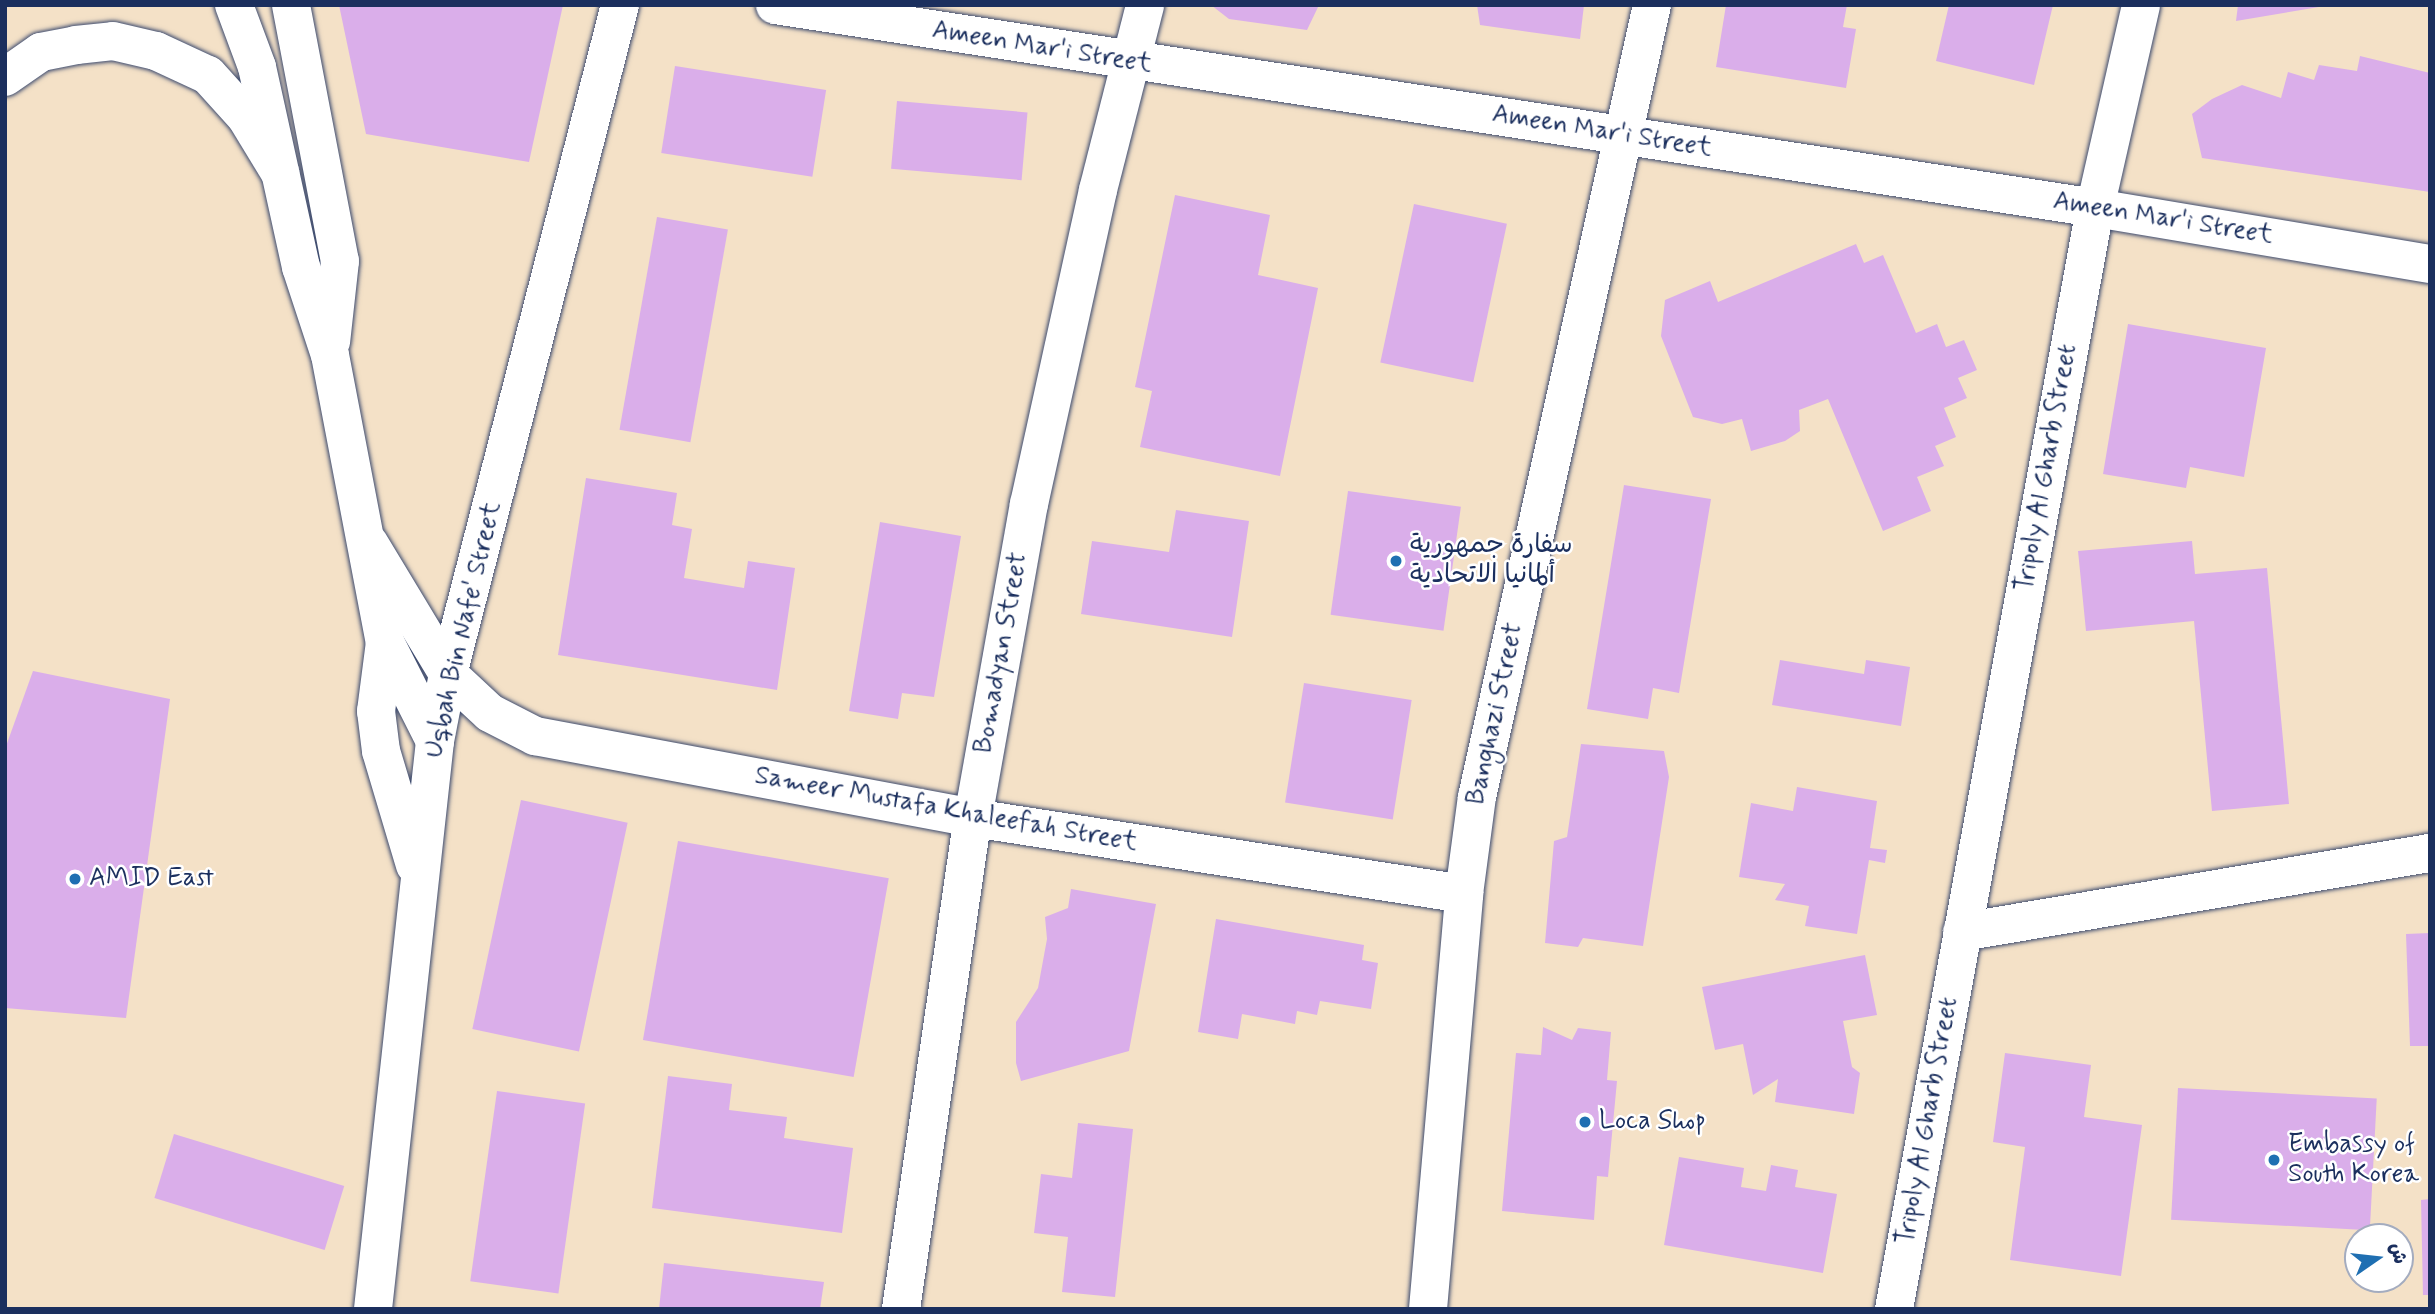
<!DOCTYPE html>
<html>
<head>
<meta charset="utf-8">
<style>
	body { margin:0 }
	#map { position:relative; width:2435px; height:1314px; overflow:hidden; background:#f4e1c7; font-family:Mynerve,"Playpen Sans Arabic",sans-serif }
	div>[style] { position:absolute }
	.building>* { inset:0; background:#daaeea; transform-origin:0 0 }
	.roads { filter:drop-shadow(0 0 2px #3c4a6e) drop-shadow(0 0 2px #3c4a6e) }
	.minor>* { height:38px; margin:-19px; padding:0 19px; transform-origin:19px; border-radius:19px; background:#fff }
	.major>* { height:38px; margin:-19px; padding:0 19px; transform-origin:19px; border-radius:19px; background:#fff }
	.dots>* { width:19px; height:19px; translate:-50% -50%; box-sizing:border-box; border:4px solid #fff; border-radius:50% }
	span { translate:-50% -50%; white-space:nowrap; text-align:center; line-height:1.15; -webkit-text-stroke:5px #fff; paint-order:stroke }
	.street-label { font-size:26px; color:#1b2f5e }
	.poi-label { font-size:26px; color:#1b2f5e }
	.left { translate:0 -50%; text-align:left }
	.frame { position:absolute; inset:0; border:7px solid #1b2f5e; pointer-events:none }
	.north { position:absolute; left:2344px; top:1223px; width:70px; height:70px; box-sizing:border-box; background:#fff; border:2px solid #a4acbf; border-radius:50%; rotate:76deg; font-size:19px; font-weight:700; line-height:28px; text-align:center; color:#1b2f5e }
	.north::after { content:''; display:block; margin:auto; width:24px; height:32px; background:#1f6fb2; clip-path:polygon(50% 0,100% 100%,50% 72%,0 100%) }
</style>
</head>
<body>
<div id="map">
	<div class="building">
		<div style="clip-path:polygon(339px 5px,563px 5px,529px 162px,366px 134px)"></div>
		<div style="clip-path:polygon(1211px 5px,1319px 5px,1307px 30px,1229px 19px)"></div>
		<div style="clip-path:polygon(1477px 5px,1584px 5px,1580px 39px,1480px 25px)"></div>
		<div style="clip-path:polygon(1726px 5px,1847px 5px,1843px 27px,1856px 29px,1846px 88px,1716px 67px)"></div>
		<div style="clip-path:polygon(1949px 5px,2053px 5px,2034px 85px,1936px 61px)"></div>
		<div style="clip-path:polygon(2238px 5px,2319px 5px,2319px 7px,2236px 21px)"></div>
		<div style="clip-path:polygon(2360px 56px,2430px 73px,2430px 192px,2202px 158px,2192px 114px,2212px 99px,2242px 85px,2281px 98px,2288px 72px,2314px 80px,2319px 65px,2357px 71px)"></div>
		<div style="left:675px;top:66px;width:153px;height:88px;rotate:9deg"></div>
		<div style="left:897px;top:101px;width:131px;height:68px;rotate:5deg"></div>
		<div style="clip-path:polygon(1175px 195px,1270px 215px,1258px 275px,1318px 288px,1280px 476px,1140px 447px,1152px 391px,1135px 387px)"></div>
		<div style="left:1414px;top:204px;width:95px;height:162px;rotate:12deg"></div>
		<div style="left:657px;top:217px;width:72px;height:216px;rotate:10deg"></div>
		<div style="clip-path:polygon(1856px 244px,1864px 263px,1883px 255px,1916px 333px,1937px 324px,1946px 347px,1964px 340px,1977px 370px,1958px 378px,1967px 398px,1944px 408px,1956px 437px,1935px 446px,1944px 466px,1917px 477px,1931px 511px,1883px 531px,1828px 399px,1799px 410px,1800px 431px,1785px 441px,1751px 451px,1742px 419px,1722px 424px,1693px 417px,1661px 336px,1665px 300px,1710px 281px,1718px 302px)"></div>
		<div style="clip-path:polygon(2128px 324px,2266px 348px,2244px 477px,2190px 467px,2186px 488px,2103px 474px)"></div>
		<div style="clip-path:polygon(586px 478px,677px 493px,672px 525px,692px 529px,684px 578px,744px 588px,748px 561px,795px 568px,777px 690px,558px 655px)"></div>
		<div style="clip-path:polygon(1624px 485px,1711px 499px,1679px 693px,1653px 688px,1648px 719px,1587px 709px)"></div>
		<div style="left:1348px;top:491px;width:114px;height:125px;rotate:8deg"></div>
		<div style="clip-path:polygon(1176px 510px,1249px 521px,1232px 637px,1081px 614px,1092px 541px,1169px 552px)"></div>
		<div style="clip-path:polygon(880px 522px,961px 536px,934px 697px,902px 693px,898px 719px,849px 711px)"></div>
		<div style="clip-path:polygon(2192px 541px,2195px 574px,2267px 568px,2289px 804px,2212px 811px,2194px 621px,2086px 631px,2078px 551px)"></div>
		<div style="clip-path:polygon(1780px 660px,1864px 674px,1866px 660px,1910px 667px,1901px 726px,1772px 705px)"></div>
		<div style="clip-path:polygon(33px 671px,170px 699px,126px 1018px,5px 1008px,5px 749px)"></div>
		<div style="left:1304px;top:683px;width:109px;height:121px;rotate:9deg"></div>
		<div style="clip-path:polygon(1581px 744px,1664px 751px,1669px 777px,1643px 946px,1583px 938px,1578px 947px,1545px 943px,1554px 841px,1567px 837px)"></div>
		<div style="clip-path:polygon(1797px 787px,1877px 801px,1870px 848px,1887px 850px,1885px 863px,1869px 860px,1857px 934px,1805px 926px,1809px 906px,1775px 900px,1785px 884px,1739px 877px,1751px 803px,1793px 811px)"></div>
		<div style="left:521px;top:800px;width:109px;height:234px;rotate:12deg"></div>
		<div style="left:678px;top:841px;width:214px;height:202px;rotate:10deg"></div>
		<div style="clip-path:polygon(1071px 889px,1156px 904px,1129px 1051px,1021px 1081px,1016px 1063px,1016px 1022px,1038px 988px,1047px 939px,1045px 917px,1068px 908px)"></div>
		<div style="clip-path:polygon(1216px 919px,1364px 945px,1362px 960px,1378px 963px,1371px 1009px,1320px 1001px,1317px 1015px,1297px 1011px,1295px 1024px,1242px 1014px,1238px 1039px,1198px 1032px)"></div>
		<div style="clip-path:polygon(2430px 933px,2430px 1046px,2410px 1046px,2406px 934px)"></div>
		<div style="clip-path:polygon(1865px 955px,1877px 1015px,1843px 1021px,1852px 1067px,1860px 1073px,1854px 1114px,1775px 1102px,1778px 1079px,1753px 1095px,1743px 1044px,1715px 1050px,1702px 987px)"></div>
		<div style="clip-path:polygon(1543px 1027px,1572px 1040px,1578px 1028px,1611px 1032px,1607px 1080px,1617px 1081px,1608px 1177px,1597px 1176px,1594px 1220px,1502px 1211px,1516px 1053px,1541px 1055px)"></div>
		<div style="clip-path:polygon(2005px 1053px,2091px 1065px,2084px 1117px,2142px 1125px,2121px 1276px,2010px 1260px,2025px 1147px,1993px 1142px)"></div>
		<div style="clip-path:polygon(668px 1076px,732px 1084px,729px 1110px,787px 1117px,784px 1138px,853px 1148px,842px 1233px,652px 1208px)"></div>
		<div style="left:2178px;top:1088px;width:199px;height:132px;rotate:3deg"></div>
		<div style="left:497px;top:1091px;width:89px;height:192px;rotate:8deg"></div>
		<div style="clip-path:polygon(1078px 1123px,1133px 1129px,1115px 1297px,1062px 1292px,1068px 1237px,1034px 1233px,1041px 1174px,1072px 1178px)"></div>
		<div style="left:174px;top:1134px;width:178px;height:67px;rotate:17deg"></div>
		<div style="clip-path:polygon(1679px 1157px,1744px 1168px,1741px 1187px,1766px 1191px,1771px 1165px,1798px 1170px,1795px 1187px,1837px 1194px,1823px 1273px,1664px 1245px)"></div>
		<div style="clip-path:polygon(2430px 1199px,2430px 1295px,2423px 1295px,2421px 1200px)"></div>
		<div style="clip-path:polygon(664px 1263px,824px 1282px,820px 1309px,659px 1309px)"></div>
	</div>
	<div class="roads">
		<div class="minor">
			<div style="left:234px;top:5px;width:66px;rotate:69.6deg"></div>
			<div style="left:257px;top:67px;width:205px;rotate:77.6deg"></div>
			<div style="left:301px;top:267px;width:93px;rotate:71.8deg"></div>
			<div style="left:330px;top:355px;width:292px;rotate:79.2deg"></div>
			<div style="left:385px;top:642px;width:111px;rotate:63.2deg"></div>
			<div style="left:291px;top:5px;width:261px;rotate:79.2deg"></div>
			<div style="left:340px;top:261px;width:81px;rotate:96.3deg"></div>
			<div style="left:775px;top:5px;width:1336px;rotate:8.74deg"></div>
			<div style="left:2095px;top:208px;width:340px;rotate:9.5deg"></div>
			<div style="left:369px;top:543px;width:153px;rotate:58.9deg"></div>
			<div style="left:448px;top:674px;width:57px;rotate:42.9deg"></div>
			<div style="left:490px;top:713px;width:51px;rotate:27.1deg"></div>
			<div style="left:535px;top:736px;width:446px;rotate:10.6deg"></div>
			<div style="left:973px;top:818px;width:497px;rotate:8.8deg"></div>
			<div style="left:385px;top:642px;width:70px;rotate:97.4deg"></div>
			<div style="left:376px;top:711px;width:40px;rotate:82.9deg"></div>
			<div style="left:381px;top:751px;width:119px;rotate:73.4deg"></div>
			<div style="left:1962px;top:932px;width:475px;rotate:-9.6deg"></div>
			<div style="left:373px;top:1309px;width:571px;rotate:-83.77deg"></div>
			<div style="left:435px;top:741px;width:68px;rotate:-79deg"></div>
			<div style="left:448px;top:674px;width:691px;rotate:-75.58deg"></div>
			<div style="left:901px;top:1309px;width:496px;rotate:-81.7deg"></div>
			<div style="left:973px;top:818px;width:319px;rotate:-79.9deg"></div>
			<div style="left:1029px;top:504px;width:321px;rotate:-77.6deg"></div>
			<div style="left:1098px;top:190px;width:191px;rotate:-75.7deg"></div>
			<div style="left:1428px;top:1309px;width:417px;rotate:-85deg"></div>
			<div style="left:1464px;top:894px;width:98px;rotate:-82.4deg"></div>
			<div style="left:1477px;top:797px;width:811px;rotate:-77.54deg"></div>
			<div style="left:1894px;top:1309px;width:1119px;rotate:-79.65deg"></div>
			<div style="left:2095px;top:208px;width:208px;rotate:-77.2deg"></div>
		</div>
		<div class="major">
			<div style="left:5px;top:77px;width:44px;rotate:-34.8deg"></div>
			<div style="left:41px;top:52px;width:36px;rotate:-11deg"></div>
			<div style="left:76px;top:45px;width:37px;rotate:-6deg"></div>
			<div style="left:113px;top:41px;width:44px;rotate:13.1deg"></div>
			<div style="left:156px;top:51px;width:57px;rotate:24.8deg"></div>
			<div style="left:208px;top:75px;width:57px;rotate:47.9deg"></div>
			<div style="left:246px;top:117px;width:66px;rotate:58.7deg"></div>
		</div>
	</div>
	<div class="dots">
		<div style="left:1396px;top:561px;background:#1f6fb2"></div>
		<div style="left:75px;top:879px;background:#1f6fb2"></div>
		<div style="left:1585px;top:1122px;background:#1f6fb2"></div>
		<div style="left:2274px;top:1160px;background:#1f6fb2"></div>
	</div>
	<div class="street-label">
		<span style="left:1042px;top:48px;rotate:9deg">Ameen Mar'i Street</span>
		<span style="left:1602px;top:132px;rotate:9deg">Ameen Mar'i Street</span>
		<span style="left:2163px;top:219px;rotate:9deg">Ameen Mar'i Street</span>
		<span style="left:2047px;top:468px;rotate:-80deg">Tripoly Al Gharb Street</span>
		<span style="left:464px;top:630px;rotate:-77deg">Uqbah Bin Nafe' Street</span>
		<span style="left:1002px;top:653px;rotate:-80deg">Bomadyan Street</span>
		<span style="left:1496px;top:714px;rotate:-78deg">Banghazi Street</span>
		<span style="left:946px;top:810px;rotate:10deg">Sameer Mustafa Khaleefah Street</span>
		<span style="left:1928px;top:1121px;rotate:-80deg">Tripoly Al Gharb Street</span>
	</div>
	<div class="poi-label">
		<span class="left" style="left:1410px;top:561px">سفارة جمهورية<br>ألمانيا الاتحادية</span>
		<span class="left" style="left:89px;top:879px">AMID East</span>
		<span class="left" style="left:1599px;top:1122px">Loca Shop</span>
		<span class="left" style="left:2288px;top:1160px">Embassy of<br>South Korea</span>
	</div>
	<div class="frame"></div>
	<div class="north">ش</div>
</div>
</body>
</html>
